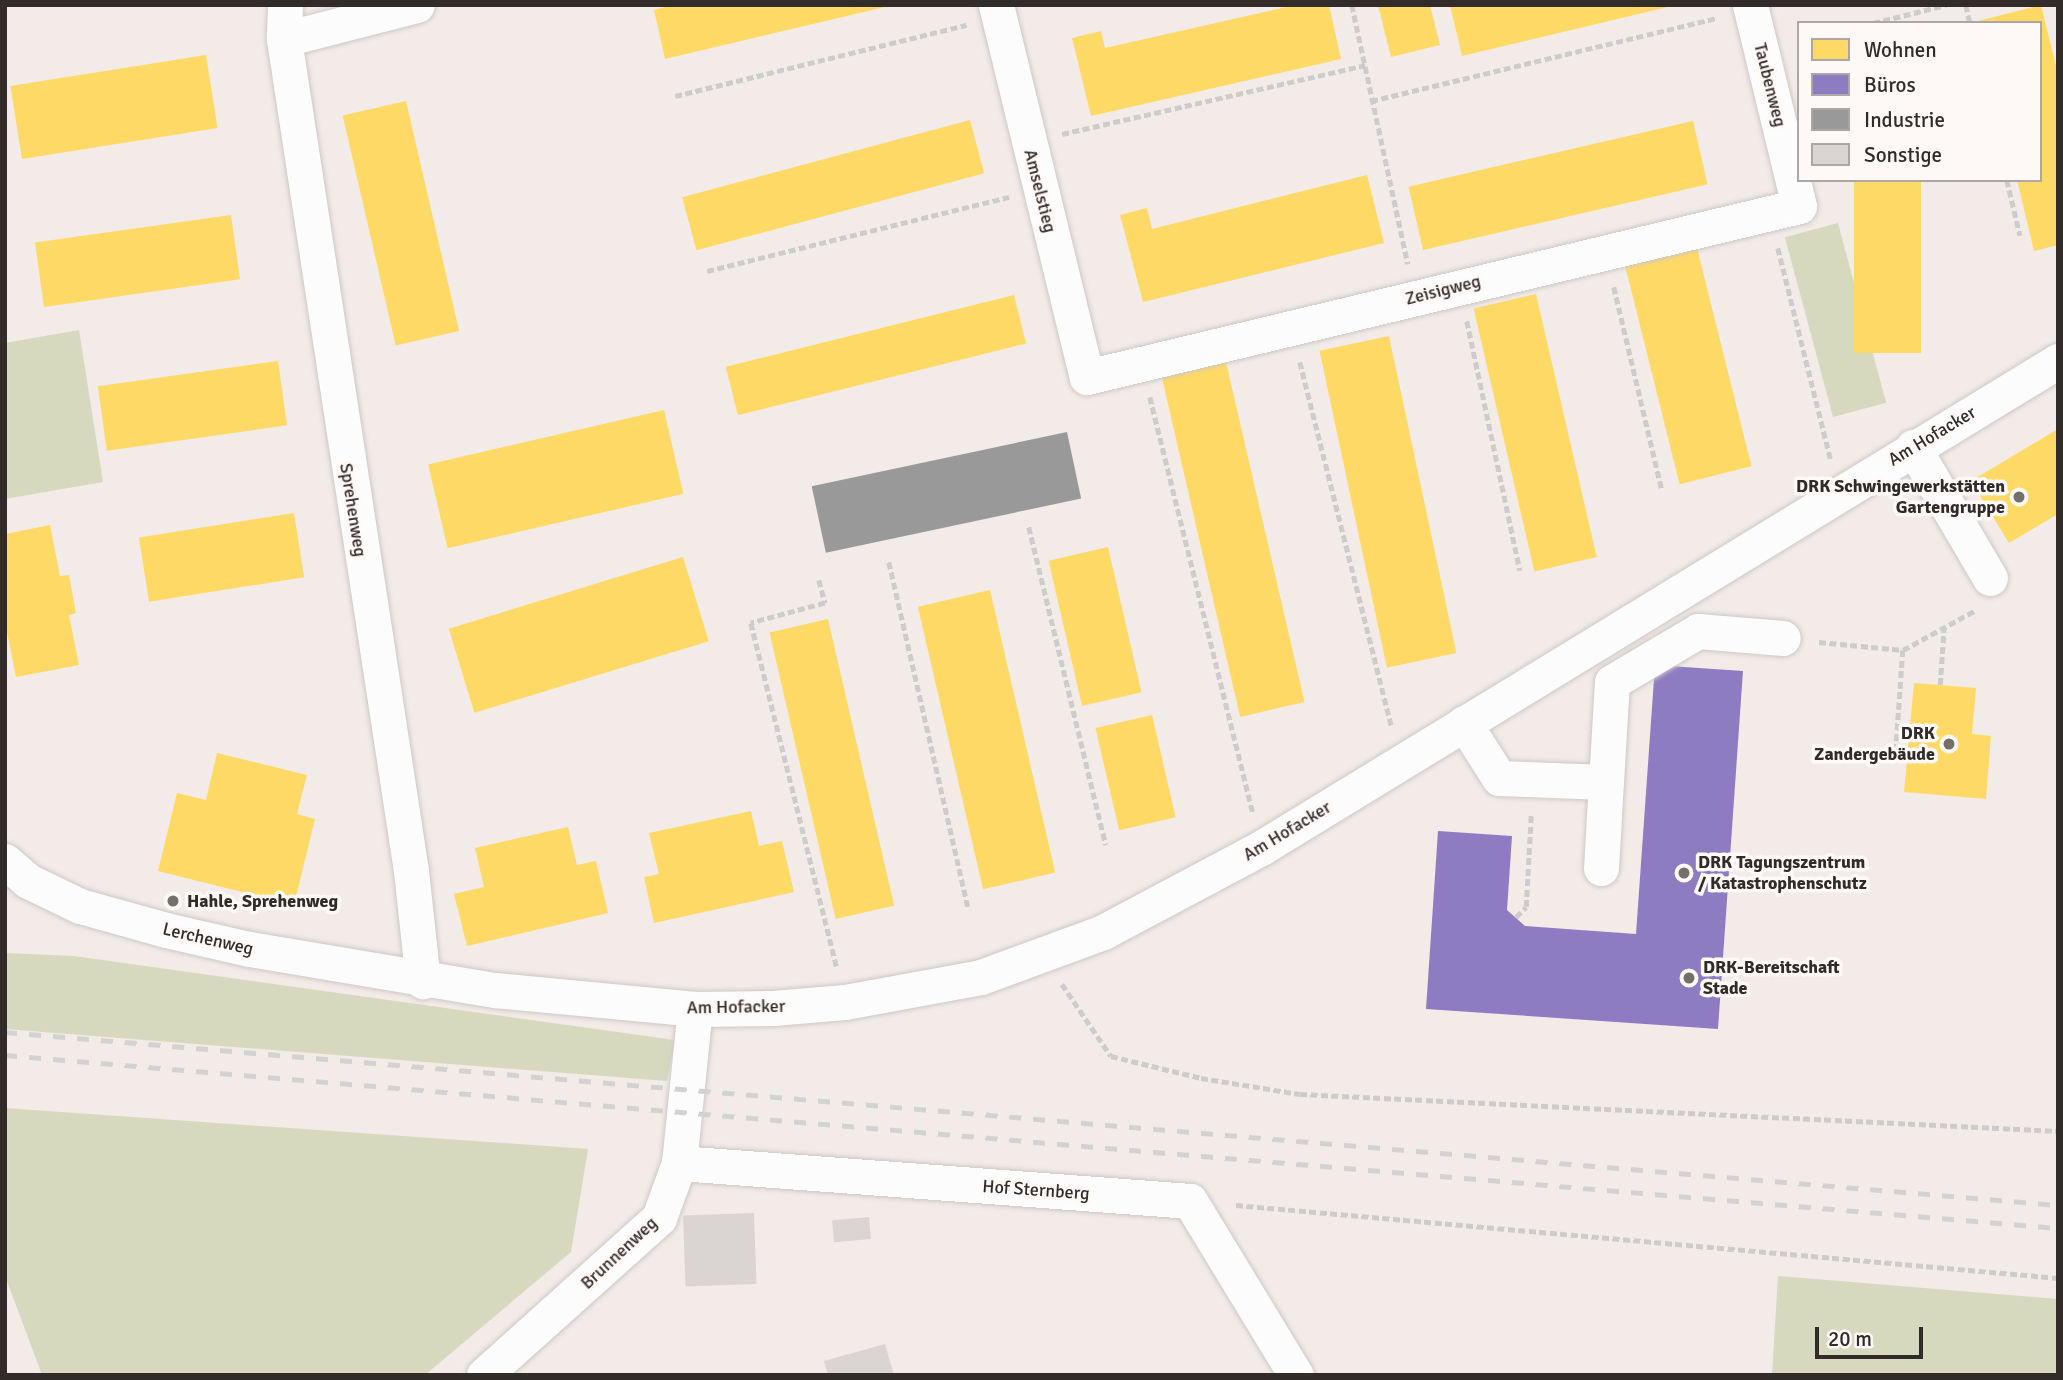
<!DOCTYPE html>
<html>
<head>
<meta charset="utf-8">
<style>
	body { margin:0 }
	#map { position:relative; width:2063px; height:1380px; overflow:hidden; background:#f2ebe8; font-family:Signika,sans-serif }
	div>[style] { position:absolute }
	.green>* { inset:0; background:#d7d9be; transform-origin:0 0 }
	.homes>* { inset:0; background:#ffd966; transform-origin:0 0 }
	.offices>* { inset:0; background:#8e7cc3 }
	.industry>* { inset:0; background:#999; transform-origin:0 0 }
	.building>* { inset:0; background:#dad4d3; transform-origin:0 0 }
	.path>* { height:4.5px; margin-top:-2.25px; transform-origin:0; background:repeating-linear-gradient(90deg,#cdccca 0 7px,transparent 0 10.5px) }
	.roads { filter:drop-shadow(0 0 2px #cdc8c5) drop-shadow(0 0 2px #cdc8c5) }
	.minor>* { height:35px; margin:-17.5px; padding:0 17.5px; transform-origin:17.5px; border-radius:17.5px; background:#fdfcfc }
	.rail>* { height:5px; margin-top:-2.5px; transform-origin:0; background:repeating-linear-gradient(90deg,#d3d2d1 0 12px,transparent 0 24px) }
	.dots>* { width:19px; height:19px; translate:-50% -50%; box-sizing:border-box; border:4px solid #fef9f6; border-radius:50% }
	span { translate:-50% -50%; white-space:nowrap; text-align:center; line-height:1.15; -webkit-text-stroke:7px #fef9f6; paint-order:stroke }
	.street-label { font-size:18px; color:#312c29 }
	.poi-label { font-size:18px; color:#312c29; font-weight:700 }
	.right { translate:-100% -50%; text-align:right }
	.left { translate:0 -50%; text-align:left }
	.frame { position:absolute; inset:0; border:7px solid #312c29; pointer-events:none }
	.legend { position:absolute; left:1797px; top:21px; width:245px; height:161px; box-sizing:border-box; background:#fef9f6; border:2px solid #aca7a4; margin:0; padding:9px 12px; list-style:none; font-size:21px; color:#312c29 }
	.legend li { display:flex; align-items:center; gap:14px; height:35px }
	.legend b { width:35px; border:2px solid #aca7a4 }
	.scale { position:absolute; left:1815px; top:1327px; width:108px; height:32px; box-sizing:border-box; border:4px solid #312c29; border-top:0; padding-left:9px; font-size:21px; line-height:24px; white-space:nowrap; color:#312c29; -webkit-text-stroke:5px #fef9f6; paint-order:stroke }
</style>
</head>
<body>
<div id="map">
	<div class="green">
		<div style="left:1838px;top:223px;width:186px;height:55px;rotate:75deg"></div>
		<div style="clip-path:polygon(79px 330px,103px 482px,5px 499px,5px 343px)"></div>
		<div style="clip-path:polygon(5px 953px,74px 956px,675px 1040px,667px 1081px,5px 1029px)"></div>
		<div style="clip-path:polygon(5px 1108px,588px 1149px,571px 1252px,425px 1375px,42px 1375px,5px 1276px)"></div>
		<div style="clip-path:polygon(1778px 1276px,2058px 1299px,2058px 1375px,1772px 1375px)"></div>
	</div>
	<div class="homes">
		<div style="clip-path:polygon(673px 5px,889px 5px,889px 6px,665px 59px,654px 10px)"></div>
		<div style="clip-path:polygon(1295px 5px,1329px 5px,1341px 59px,1091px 116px,1072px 38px,1101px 31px,1105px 48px)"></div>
		<div style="clip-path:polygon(1378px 5px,1430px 5px,1440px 45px,1391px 57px)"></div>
		<div style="clip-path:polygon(1450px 5px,1672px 5px,1672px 6px,1462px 56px)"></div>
		<div style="clip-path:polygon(2041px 5px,2058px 74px,2058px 245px,2034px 251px,2017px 180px,2040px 180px,2040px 23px,1974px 22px)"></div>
		<div style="left:206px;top:55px;width:74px;height:198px;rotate:81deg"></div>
		<div style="left:406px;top:101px;width:236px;height:65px;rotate:77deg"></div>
		<div style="left:970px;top:120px;width:55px;height:298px;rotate:75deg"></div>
		<div style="left:1693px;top:121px;width:65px;height:292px;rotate:77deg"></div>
		<div style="clip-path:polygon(1367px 175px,1384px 243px,1143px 302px,1120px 215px,1147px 208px,1152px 229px)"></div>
		<div style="left:1854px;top:180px;width:67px;height:173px"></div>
		<div style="left:231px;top:215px;width:65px;height:198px;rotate:82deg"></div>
		<div style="left:1697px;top:248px;width:225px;height:74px;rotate:76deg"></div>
		<div style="left:1536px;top:294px;width:270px;height:64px;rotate:77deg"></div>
		<div style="left:1014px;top:295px;width:50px;height:297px;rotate:76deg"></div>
		<div style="left:1389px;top:336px;width:324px;height:71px;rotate:78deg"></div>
		<div style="left:278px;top:361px;width:65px;height:182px;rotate:82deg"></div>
		<div style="left:1226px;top:362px;width:349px;height:66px;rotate:77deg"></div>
		<div style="left:664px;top:410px;width:86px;height:242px;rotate:77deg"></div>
		<div style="clip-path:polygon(2058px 429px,2058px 514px,2009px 543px,1971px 481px)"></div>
		<div style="left:294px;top:513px;width:65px;height:157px;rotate:81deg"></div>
		<div style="clip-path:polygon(50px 525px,60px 576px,69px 575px,76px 613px,69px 615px,79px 665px,16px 677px,5px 622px,5px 534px)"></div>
		<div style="left:1108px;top:547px;width:149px;height:61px;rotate:77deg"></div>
		<div style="left:683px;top:557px;width:88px;height:245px;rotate:73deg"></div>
		<div style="left:990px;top:590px;width:290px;height:74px;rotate:77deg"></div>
		<div style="left:828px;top:619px;width:294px;height:60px;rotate:77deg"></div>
		<div style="clip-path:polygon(1914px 683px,1976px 688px,1972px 734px,1991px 736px,1986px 799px,1904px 792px)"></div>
		<div style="left:1152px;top:715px;width:105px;height:58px;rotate:77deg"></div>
		<div style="clip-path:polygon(217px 753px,307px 775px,297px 814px,315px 819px,294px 905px,158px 871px,177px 793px,206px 800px)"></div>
		<div style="clip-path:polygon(751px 811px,759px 846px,782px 841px,794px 892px,654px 923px,644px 877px,659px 874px,649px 833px)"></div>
		<div style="clip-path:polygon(568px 827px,577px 865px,596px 861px,608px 913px,467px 946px,454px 894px,484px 887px,475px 848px)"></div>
	</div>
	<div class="offices">
		<div style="clip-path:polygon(1655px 665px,1743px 671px,1718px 1029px,1426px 1009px,1438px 831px,1512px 836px,1507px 910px,1525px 926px,1636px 934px)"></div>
	</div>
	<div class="industry">
		<div style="left:1067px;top:432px;width:68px;height:261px;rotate:78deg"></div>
	</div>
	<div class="building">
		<div style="left:754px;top:1213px;width:71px;height:71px;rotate:88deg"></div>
		<div style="left:869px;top:1217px;width:22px;height:37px;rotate:85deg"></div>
		<div style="clip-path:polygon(885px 1344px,894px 1375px,828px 1375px,824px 1361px)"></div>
	</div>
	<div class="path">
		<div style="left:1352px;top:5px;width:265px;rotate:77.8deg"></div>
		<div style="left:1966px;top:5px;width:18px;rotate:77deg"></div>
		<div style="left:1873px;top:23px;width:75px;rotate:-13.9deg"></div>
		<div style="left:675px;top:96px;width:300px;rotate:-13.7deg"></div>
		<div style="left:1371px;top:101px;width:355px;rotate:-13.5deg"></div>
		<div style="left:1062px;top:134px;width:311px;rotate:-12.8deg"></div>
		<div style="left:2007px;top:180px;width:57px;rotate:76.7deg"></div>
		<div style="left:1778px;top:248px;width:219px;rotate:76deg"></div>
		<div style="left:707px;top:271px;width:311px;rotate:-13.8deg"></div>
		<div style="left:1614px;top:287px;width:209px;rotate:76.7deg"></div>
		<div style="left:1467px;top:321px;width:255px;rotate:78deg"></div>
		<div style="left:1300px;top:362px;width:376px;rotate:75.9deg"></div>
		<div style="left:1150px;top:397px;width:429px;rotate:76.1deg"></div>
		<div style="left:1029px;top:527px;width:327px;rotate:76.4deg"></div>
		<div style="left:889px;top:562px;width:357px;rotate:77.1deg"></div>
		<div style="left:819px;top:580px;width:24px;rotate:75deg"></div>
		<div style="left:825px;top:603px;width:77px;rotate:164.9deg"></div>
		<div style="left:751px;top:623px;width:356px;rotate:76deg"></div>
		<div style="left:1819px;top:642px;width:84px;rotate:5.4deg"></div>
		<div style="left:1903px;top:650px;width:81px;rotate:-28.8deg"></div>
		<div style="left:1903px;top:650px;width:101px;rotate:94deg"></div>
		<div style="left:1896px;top:751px;width:12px"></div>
		<div style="left:1940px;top:685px;width:58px;rotate:-86.1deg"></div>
		<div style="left:1516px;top:917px;width:14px;rotate:-45deg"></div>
		<div style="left:1526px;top:907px;width:92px;rotate:-86.9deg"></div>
		<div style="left:1062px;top:984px;width:87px;rotate:55.8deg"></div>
		<div style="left:1111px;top:1056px;width:93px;rotate:13.7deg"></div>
		<div style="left:1201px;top:1078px;width:100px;rotate:9.2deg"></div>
		<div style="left:1300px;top:1094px;width:759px;rotate:2.79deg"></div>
		<div style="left:1236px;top:1205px;width:825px;rotate:5.07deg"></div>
	</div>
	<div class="roads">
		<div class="minor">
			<div style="left:285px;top:5px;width:34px;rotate:92deg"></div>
			<div style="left:284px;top:39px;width:842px;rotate:81.32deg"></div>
			<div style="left:411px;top:871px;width:111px;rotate:83.8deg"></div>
			<div style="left:996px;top:5px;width:383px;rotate:76.3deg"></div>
			<div style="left:1087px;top:377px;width:732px;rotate:-13.5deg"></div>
			<div style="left:1799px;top:206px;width:207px;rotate:-103.7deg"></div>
			<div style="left:284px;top:39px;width:137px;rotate:-14.3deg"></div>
			<div style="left:1913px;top:447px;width:152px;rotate:59.6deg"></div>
			<div style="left:1464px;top:723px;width:65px;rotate:57.5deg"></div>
			<div style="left:1499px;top:778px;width:107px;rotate:2.1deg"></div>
			<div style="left:1606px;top:782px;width:100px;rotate:-86.6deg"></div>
			<div style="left:1612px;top:682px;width:100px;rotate:-30.7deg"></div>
			<div style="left:1698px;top:631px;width:85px;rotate:4.7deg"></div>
			<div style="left:5px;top:861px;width:30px;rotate:41deg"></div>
			<div style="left:28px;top:881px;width:58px;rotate:25.7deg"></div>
			<div style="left:80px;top:906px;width:89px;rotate:15.6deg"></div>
			<div style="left:166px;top:930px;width:85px;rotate:12.9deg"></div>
			<div style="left:249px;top:949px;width:249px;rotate:9.5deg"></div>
			<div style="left:495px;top:990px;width:201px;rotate:5.4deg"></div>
			<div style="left:695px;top:1009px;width:78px;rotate:-0.7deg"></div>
			<div style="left:773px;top:1008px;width:72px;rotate:-4.8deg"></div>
			<div style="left:845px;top:1002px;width:138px;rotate:-10.4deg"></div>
			<div style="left:981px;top:977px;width:130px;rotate:-20.2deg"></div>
			<div style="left:1103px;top:932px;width:179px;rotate:-28deg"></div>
			<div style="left:1261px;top:848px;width:934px;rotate:-31.43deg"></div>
			<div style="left:1601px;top:868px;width:86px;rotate:-86.7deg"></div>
			<div style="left:679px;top:1163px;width:512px;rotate:4.25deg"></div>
			<div style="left:1190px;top:1201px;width:204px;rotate:58.7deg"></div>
			<div style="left:484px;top:1375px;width:235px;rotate:-41.9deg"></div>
			<div style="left:659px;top:1218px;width:59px;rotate:-70deg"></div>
			<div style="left:679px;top:1163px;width:155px;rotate:-84.1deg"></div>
		</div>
	</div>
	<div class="rail">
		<div style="left:5px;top:1032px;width:2060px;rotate:4.82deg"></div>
		<div style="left:5px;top:1055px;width:2060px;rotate:4.82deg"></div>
	</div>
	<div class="dots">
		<div style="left:2019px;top:497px;background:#756f6c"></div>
		<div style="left:1949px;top:744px;background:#756f6c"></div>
		<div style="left:1684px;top:873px;background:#756f6c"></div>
		<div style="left:173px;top:901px;background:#756f6c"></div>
		<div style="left:1689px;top:978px;background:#756f6c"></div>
	</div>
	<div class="street-label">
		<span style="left:1770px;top:85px;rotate:76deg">Taubenweg</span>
		<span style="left:1040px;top:191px;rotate:76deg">Amselstieg</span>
		<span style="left:1443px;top:290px;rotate:-14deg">Zeisigweg</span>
		<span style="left:1932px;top:436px;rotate:-31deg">Am Hofacker</span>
		<span style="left:353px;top:510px;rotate:81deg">Sprehenweg</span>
		<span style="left:1287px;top:831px;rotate:-31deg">Am Hofacker</span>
		<span style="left:208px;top:939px;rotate:13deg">Lerchenweg</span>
		<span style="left:736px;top:1007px;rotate:-1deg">Am Hofacker</span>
		<span style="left:1036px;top:1190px;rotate:4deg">Hof Sternberg</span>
		<span style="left:619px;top:1253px;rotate:-43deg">Brunnenweg</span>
	</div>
	<div class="poi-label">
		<span class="right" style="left:2005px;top:497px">DRK Schwingewerkstätten<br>Gartengruppe</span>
		<span class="right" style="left:1935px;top:744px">DRK<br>Zandergebäude</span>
		<span class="left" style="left:1698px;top:873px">DRK Tagungszentrum<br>/ Katastrophenschutz</span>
		<span class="left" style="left:187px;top:901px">Hahle, Sprehenweg</span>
		<span class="left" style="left:1703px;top:978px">DRK-Bereitschaft<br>Stade</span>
	</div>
	<div class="frame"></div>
	<ul class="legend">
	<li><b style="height:19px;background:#ffd966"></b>Wohnen</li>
	<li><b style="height:19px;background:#8e7cc3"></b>Büros</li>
	<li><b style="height:19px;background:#999"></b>Industrie</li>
	<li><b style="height:19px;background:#dad4d3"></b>Sonstige</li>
	</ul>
	<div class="scale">20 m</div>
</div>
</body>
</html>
